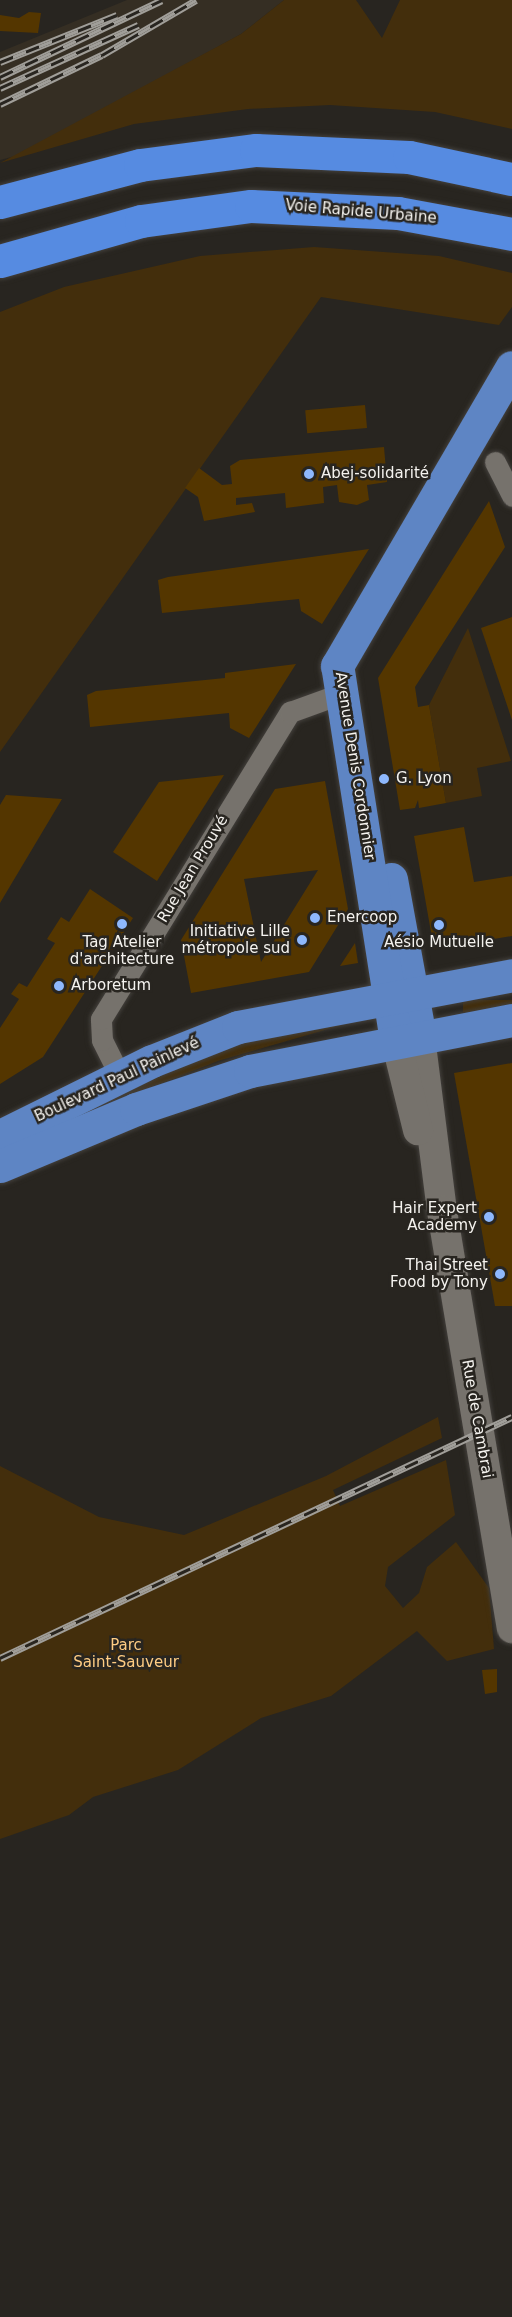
<!DOCTYPE html>
<html>
<head>
<meta charset="utf-8">
<style>
	body { margin:0 }
	#map { position:relative; width:512px; height:2317px; overflow:hidden; background:#282520; font-family:"DejaVu Sans",sans-serif }
	div>[style] { position:absolute }
	.built>* { inset:0; background:#352e23 }
	.green>* { inset:0; background:#432e0c; transform-origin:0 0 }
	.building>* { inset:0; background:#543600; transform-origin:0 0 }
	.roads { filter:drop-shadow(0 0 2px #43403c) drop-shadow(0 0 2px #43403c) }
	.minor>* { height:21px; margin:-10.5px; padding:0 10.5px; transform-origin:10.5px; border-radius:10.5px; background:#76726c }
	.secondary>* { height:30px; margin:-15px; padding:0 15px; transform-origin:15px; border-radius:15px; background:#76726c }
	.primary>* { height:33px; margin:-16.5px; padding:0 16.5px; transform-origin:16.5px; border-radius:16.5px; background:#5e85c4 }
	.trunk>* { height:33px; margin:-16.5px; padding:0 16.5px; transform-origin:16.5px; border-radius:16.5px; background:#568be1 }
	.rail>* { height:7px; margin-top:-3.5px; transform-origin:0; background:repeating-linear-gradient(90deg,#282520 0 14px,#a09e99 0 28px); box-sizing:border-box; border-block:2px solid #a09e99 }
	.dots>* { width:16px; height:16px; translate:-50% -50%; box-sizing:border-box; border:3px solid #282520; border-radius:50% }
	span { translate:-50% -50%; white-space:nowrap; text-align:center; line-height:1.15; -webkit-text-stroke:5px #282520; paint-order:stroke }
	.street-label { font-size:15px; color:#f5f3ef }
	.poi-label { font-size:15px; color:#f5f3ef }
	.left { translate:0 -50%; text-align:left }
	.right { translate:-100% -50%; text-align:right }
	.park-label { font-size:15px; color:#fecc83 }
</style>
</head>
<body>
<div id="map">
	<div class="built">
		<div style="clip-path:polygon(127px 0,284px 0,241px 34px,23px 154px,0 160px,0 52px)"></div>
	</div>
	<div class="green">
		<div style="clip-path:polygon(284px 0,356px 0,382px 38px,400px 0,512px 0,512px 129px,435px 112px,330px 105px,248px 109px,134px 124px,0 163px,241px 34px)"></div>
		<div style="clip-path:polygon(314px 247px,439px 256px,512px 273px,512px 307px,499px 325px,321px 297px,0 752px,0 312px,64px 287px,200px 256px)"></div>
		<div style="clip-path:polygon(468px 628px,511px 761px,477px 768px,482px 796px,446px 803px,429px 705px)"></div>
		<div style="left:512px;top:1000px;width:12px;height:49px;rotate:90deg"></div>
		<div style="clip-path:polygon(339px 1014px,342px 1025px,218px 1061px,0 1147px,213px 1046px)"></div>
		<div style="clip-path:polygon(438px 1417px,442px 1438px,333px 1490px,340px 1506px,446px 1460px,455px 1515px,388px 1567px,385px 1586px,403px 1608px,419px 1593px,427px 1567px,456px 1542px,489px 1588px,494px 1649px,447px 1661px,417px 1631px,331px 1696px,261px 1718px,178px 1770px,93px 1797px,69px 1815px,0 1839px,0 1466px,99px 1517px,184px 1535px,326px 1476px)"></div>
	</div>
	<div class="building">
		<div style="clip-path:polygon(29px 12px,41px 13px,38px 33px,0 31px,0 15px,19px 18px)"></div>
		<div style="left:365px;top:405px;width:23px;height:60px;rotate:85deg"></div>
		<div style="clip-path:polygon(384px 447px,387px 482px,367px 485px,369px 500px,357px 505px,339px 502px,337px 485px,323px 487px,324px 503px,286px 508px,285px 493px,236px 498px,236px 505px,252px 503px,255px 512px,204px 521px,198px 497px,185px 488px,199px 468px,222px 485px,232px 484px,230px 466px,240px 460px)"></div>
		<div style="clip-path:polygon(489px 501px,505px 547px,415px 687px,418px 707px,429px 705px,446px 803px,419px 808px,418px 800px,415px 808px,400px 810px,378px 678px)"></div>
		<div style="clip-path:polygon(369px 549px,322px 624px,301px 611px,299px 599px,162px 613px,158px 580px,168px 577px)"></div>
		<div style="clip-path:polygon(512px 617px,512px 720px,481px 628px)"></div>
		<div style="clip-path:polygon(296px 664px,249px 738px,230px 728px,229px 713px,90px 727px,87px 695px,96px 691px,225px 678px,225px 673px)"></div>
		<div style="clip-path:polygon(224px 775px,157px 881px,113px 852px,159px 782px)"></div>
		<div style="clip-path:polygon(evenodd,325px 781px,348px 909px,309px 972px,191px 993px,181px 940px,275px 789px,325px 781px,318px 870px,261px 962px,244px 879px,318px 870px)"></div>
		<div style="clip-path:polygon(6px 795px,62px 799px,0 903px,0 805px)"></div>
		<div style="clip-path:polygon(464px 827px,474px 882px,512px 876px,512px 936px,434px 949px,414px 836px)"></div>
		<div style="clip-path:polygon(90px 889px,133px 918px,43px 1057px,0 1084px,0 1028px,19px 999px,11px 994px,19px 983px,27px 987px,55px 943px,47px 939px,61px 917px,69px 922px)"></div>
		<div style="clip-path:polygon(355px 943px,358px 963px,340px 966px)"></div>
		<div style="clip-path:polygon(512px 1063px,512px 1306px,495px 1306px,454px 1073px)"></div>
		<div style="clip-path:polygon(497px 1669px,497px 1692px,485px 1694px,482px 1670px)"></div>
	</div>
	<div class="roads">
		<div class="minor">
			<div style="left:495px;top:462px;width:38px;rotate:63deg"></div>
			<div style="left:120px;top:1076px;width:40px;rotate:-116.6deg"></div>
			<div style="left:102px;top:1040px;width:21px;rotate:-93deg"></div>
			<div style="left:101px;top:1019px;width:361px;rotate:-58.4deg"></div>
			<div style="left:290px;top:712px;width:53px;rotate:-19.8deg"></div>
		</div>
		<div class="secondary">
			<div style="left:420px;top:1037px;width:175px;rotate:82.8deg"></div>
			<div style="left:442px;top:1211px;width:423px;rotate:80.5deg"></div>
			<div style="left:396px;top:1041px;width:92px;rotate:76.1deg"></div>
		</div>
		<div class="primary">
			<div style="left:391px;top:879px;width:161px;rotate:79.6deg"></div>
			<div style="left:396px;top:1041px;width:380px;rotate:-98.9deg"></div>
			<div style="left:337px;top:666px;width:346px;rotate:-59.7deg"></div>
			<div style="left:0;top:1136px;width:169px;rotate:-26.3deg"></div>
			<div style="left:152px;top:1061px;width:92px;rotate:-21.6deg"></div>
			<div style="left:238px;top:1027px;width:279px;rotate:-10.7deg"></div>
			<div style="left:0;top:1166px;width:147px;rotate:-22.7deg"></div>
			<div style="left:136px;top:1109px;width:120px;rotate:-18.4deg"></div>
			<div style="left:250px;top:1071px;width:267px;rotate:-11deg"></div>
		</div>
		<div class="trunk">
			<div style="left:0;top:202px;width:145px;rotate:-14.8deg"></div>
			<div style="left:140px;top:165px;width:117px;rotate:-7.4deg"></div>
			<div style="left:256px;top:150px;width:153px;rotate:2.6deg"></div>
			<div style="left:409px;top:157px;width:105px;rotate:12.1deg"></div>
			<div style="left:0;top:261px;width:147px;rotate:-15.8deg"></div>
			<div style="left:141px;top:221px;width:111px;rotate:-7.8deg"></div>
			<div style="left:251px;top:206px;width:147px;rotate:2.7deg"></div>
			<div style="left:398px;top:213px;width:116px;rotate:10.4deg"></div>
		</div>
	</div>
	<div class="rail">
		<div style="left:0;top:62px;width:126px;rotate:-21.9deg"></div>
		<div style="left:0;top:77px;width:179px;rotate:-25.4deg"></div>
		<div style="left:0;top:88px;width:152px;rotate:-24.5deg"></div>
		<div style="left:0;top:104px;width:113px;rotate:-25.7deg"></div>
		<div style="left:102px;top:55px;width:109px;rotate:-30.3deg"></div>
		<div style="left:0;top:1658px;width:566px;rotate:-25.21deg"></div>
	</div>
	<div class="dots">
		<div style="left:309px;top:474px;background:#8eb8fd"></div>
		<div style="left:384px;top:779px;background:#8eb8fd"></div>
		<div style="left:315px;top:918px;background:#8eb8fd"></div>
		<div style="left:122px;top:924px;background:#8eb8fd"></div>
		<div style="left:439px;top:925px;background:#8eb8fd"></div>
		<div style="left:302px;top:940px;background:#8eb8fd"></div>
		<div style="left:59px;top:986px;background:#8eb8fd"></div>
		<div style="left:489px;top:1217px;background:#8eb8fd"></div>
		<div style="left:500px;top:1274px;background:#8eb8fd"></div>
	</div>
	<div class="street-label">
		<span style="left:361px;top:212px;rotate:5deg">Voie Rapide Urbaine</span>
		<span style="left:355px;top:766px;rotate:81deg">Avenue Denis Cordonnier</span>
		<span style="left:193px;top:869px;rotate:-59deg">Rue Jean Prouvé</span>
		<span style="left:117px;top:1080px;rotate:-25deg">Boulevard Paul Painlevé</span>
		<span style="left:477px;top:1419px;rotate:80deg">Rue de Cambrai</span>
	</div>
	<div class="poi-label">
		<span class="left" style="left:321px;top:474px">Abej-solidarité</span>
		<span class="left" style="left:396px;top:779px">G. Lyon</span>
		<span class="left" style="left:327px;top:918px">Enercoop</span>
		<span class="right" style="left:290px;top:940px">Initiative Lille<br>métropole sud</span>
		<span style="left:122px;top:951px">Tag Atelier<br>d'architecture</span>
		<span style="left:439px;top:943px">Aésio Mutuelle</span>
		<span class="left" style="left:71px;top:986px">Arboretum</span>
		<span class="right" style="left:477px;top:1217px">Hair Expert<br>Academy</span>
		<span class="right" style="left:488px;top:1274px">Thai Street<br>Food by Tony</span>
	</div>
	<div class="park-label">
		<span style="left:126px;top:1654px">Parc<br>Saint-Sauveur</span>
	</div>
</div>
</body>
</html>
